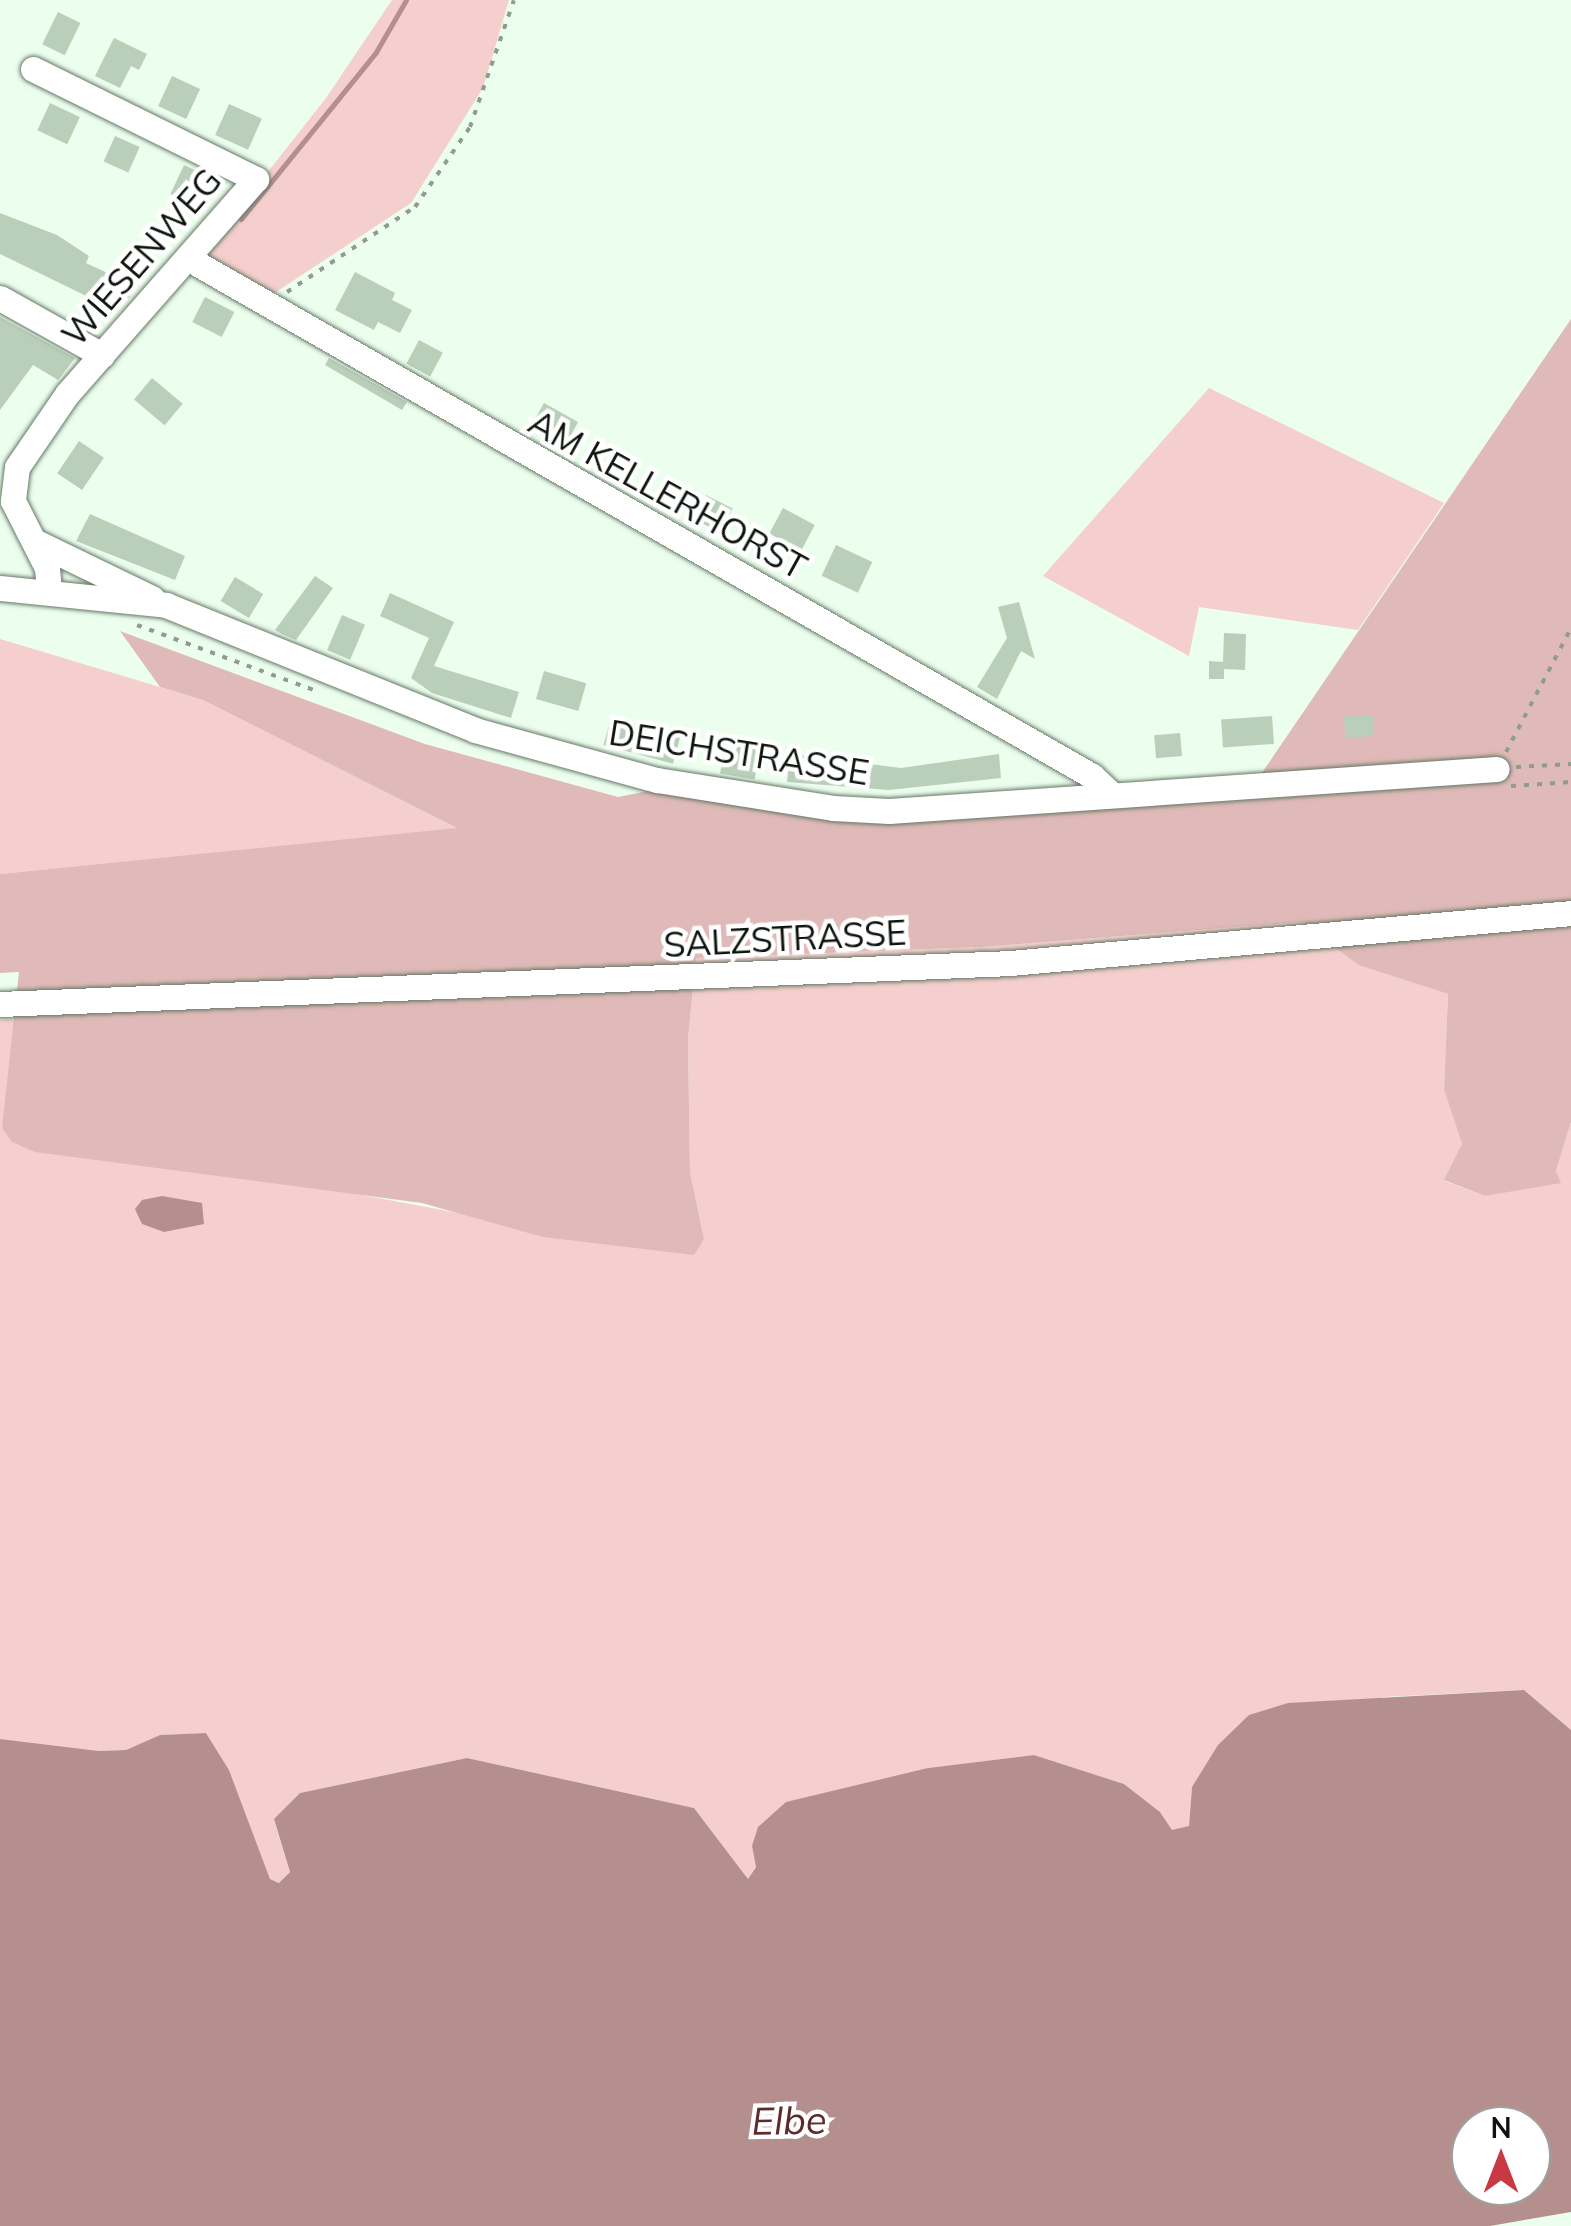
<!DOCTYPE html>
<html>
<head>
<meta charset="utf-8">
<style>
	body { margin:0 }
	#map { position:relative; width:1571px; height:2226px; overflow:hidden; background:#ecfeed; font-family:Mulish,sans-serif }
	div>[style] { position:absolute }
	.green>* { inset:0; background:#f4cfcd }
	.forest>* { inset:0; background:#e0bab8 }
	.water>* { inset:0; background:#b48f8e }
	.stream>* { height:5px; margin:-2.5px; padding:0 2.5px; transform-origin:2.5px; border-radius:2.5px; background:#b48f8e }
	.building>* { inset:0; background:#bacfba; transform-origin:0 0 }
	.path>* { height:4px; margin-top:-2px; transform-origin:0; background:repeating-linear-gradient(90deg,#8f9c8f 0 5px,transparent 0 13px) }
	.roads { filter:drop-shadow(0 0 2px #657866) drop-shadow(0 0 2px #657866) }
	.minor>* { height:25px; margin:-12.5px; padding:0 12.5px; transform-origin:12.5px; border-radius:12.5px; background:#fff }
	span { translate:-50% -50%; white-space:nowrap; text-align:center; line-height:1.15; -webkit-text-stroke:9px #fff; paint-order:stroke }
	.street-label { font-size:35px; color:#0d140d }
	.water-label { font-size:38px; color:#5e2b2c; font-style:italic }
	.north { position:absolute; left:1451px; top:2106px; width:100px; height:100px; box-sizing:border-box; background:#fff; border:2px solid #9ea19e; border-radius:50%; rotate:0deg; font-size:28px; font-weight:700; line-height:40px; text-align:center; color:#0d140d }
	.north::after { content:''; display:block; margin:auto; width:35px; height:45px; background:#c93944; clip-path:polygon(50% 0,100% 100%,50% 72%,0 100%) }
</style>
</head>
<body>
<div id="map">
	<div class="green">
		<div style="clip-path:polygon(392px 0,509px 0,483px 88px,411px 203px,270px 296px,204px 253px,326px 98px)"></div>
		<div style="clip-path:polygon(1209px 388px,1444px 503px,1358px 630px,1199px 607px,1189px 656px,1043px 576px)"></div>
		<div style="clip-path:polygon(0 639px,203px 700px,459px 829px,0 874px)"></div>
		<div style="clip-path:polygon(1302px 922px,1358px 965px,1448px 994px,1444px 1090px,1462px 1144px,1445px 1181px,1485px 1196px,1560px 1182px,1556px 1171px,1571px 1122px,1571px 1730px,1524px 1690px,1383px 1697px,1192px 1787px,1189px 1827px,1172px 1831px,1160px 1812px,1124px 1784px,1034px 1755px,928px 1768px,752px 1846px,756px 1866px,748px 1879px,694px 1808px,467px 1758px,300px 1793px,274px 1820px,290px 1872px,280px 1883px,270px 1879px,229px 1770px,206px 1733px,160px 1735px,126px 1750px,99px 1751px,0 1739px,0 1020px,18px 1019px,2px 1128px,480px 1217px,704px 1239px,690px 1172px,688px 1039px,696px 958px,982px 947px)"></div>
	</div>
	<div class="forest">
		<div style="clip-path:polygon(1571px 319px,1571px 1122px,1556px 1171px,1561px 1183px,1485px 1196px,1444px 1180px,1462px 1144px,1444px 1090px,1448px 994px,1358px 965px,1302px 922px,982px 947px,696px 958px,688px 1039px,690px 1172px,704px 1239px,694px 1255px,543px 1237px,422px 1203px,35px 1152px,12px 1142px,2px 1128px,19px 972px,0 973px,0 874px,457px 828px,203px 700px,160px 687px,120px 631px,425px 744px,618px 797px,648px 791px,826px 812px,1251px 789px)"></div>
	</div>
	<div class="water">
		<div style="clip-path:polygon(162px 1196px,202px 1203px,204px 1224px,164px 1232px,142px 1224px,135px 1209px,142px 1200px)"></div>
		<div style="clip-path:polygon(evenodd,1524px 1690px,1571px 1730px,1571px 2212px,1490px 2226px,0 2226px,0 1739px,99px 1751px,126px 1750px,160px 1735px,206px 1733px,229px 1770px,270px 1879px,279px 1883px,290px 1872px,274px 1819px,300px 1793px,467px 1758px,694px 1808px,748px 1879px,756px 1867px,752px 1846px,758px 1827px,786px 1802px,928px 1768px,1034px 1755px,1124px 1784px,1160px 1812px,1172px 1830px,1189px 1826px,1192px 1787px,1218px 1745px,1249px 1715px,1288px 1703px,1524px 1690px,1531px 2126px,1531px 2186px,1471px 2186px,1471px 2126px,1531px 2126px)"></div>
	</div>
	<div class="stream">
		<div style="left:241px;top:219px;width:215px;rotate:-51deg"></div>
		<div style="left:376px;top:52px;width:60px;rotate:-60deg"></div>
	</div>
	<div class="building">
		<div style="left:58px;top:12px;width:25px;height:36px;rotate:26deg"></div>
		<div style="clip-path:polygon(114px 38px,147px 54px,139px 70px,131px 66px,120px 88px,95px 76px)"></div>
		<div style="left:172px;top:76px;width:31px;height:33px;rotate:25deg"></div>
		<div style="left:50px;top:103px;width:33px;height:30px;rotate:25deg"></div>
		<div style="left:229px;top:104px;width:36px;height:34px;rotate:24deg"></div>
		<div style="left:115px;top:136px;width:27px;height:28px;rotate:24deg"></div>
		<div style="left:184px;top:165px;width:26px;height:32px;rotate:25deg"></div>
		<div style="clip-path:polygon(0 213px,57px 235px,89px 256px,86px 263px,135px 286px,129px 298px,109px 307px,0 254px)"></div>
		<div style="clip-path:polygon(355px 272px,395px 293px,392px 300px,412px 310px,400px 333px,378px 322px,374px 330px,335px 310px)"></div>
		<div style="left:205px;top:297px;width:33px;height:28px;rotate:27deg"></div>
		<div style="clip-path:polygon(0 317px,75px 358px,58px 380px,33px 365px,0 410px)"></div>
		<div style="left:419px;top:340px;width:27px;height:27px;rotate:28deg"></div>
		<div style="clip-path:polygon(329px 358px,407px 402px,402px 410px,325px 365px)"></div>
		<div style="left:152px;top:378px;width:40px;height:28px;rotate:40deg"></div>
		<div style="left:544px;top:403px;width:39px;height:29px;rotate:29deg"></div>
		<div style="left:79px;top:441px;width:30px;height:39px;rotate:34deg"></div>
		<div style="left:706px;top:495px;width:30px;height:27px;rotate:27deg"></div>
		<div style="left:783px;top:508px;width:36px;height:29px;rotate:28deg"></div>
		<div style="clip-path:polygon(90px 514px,185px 556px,175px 580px,76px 541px)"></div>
		<div style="left:836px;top:545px;width:40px;height:34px;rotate:25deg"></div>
		<div style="clip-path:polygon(315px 576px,333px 588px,296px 640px,282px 634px,275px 630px)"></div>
		<div style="left:235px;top:577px;width:33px;height:28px;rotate:31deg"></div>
		<div style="clip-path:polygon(390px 593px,454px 622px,434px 666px,519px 692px,511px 718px,432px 693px,411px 678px,429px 638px,380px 616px)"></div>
		<div style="clip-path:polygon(1019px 602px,1035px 659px,1021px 651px,997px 699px,977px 687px,1007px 638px,998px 607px)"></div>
		<div style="left:342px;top:615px;width:25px;height:38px;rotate:23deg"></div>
		<div style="clip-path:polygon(1224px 633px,1246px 634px,1245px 670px,1224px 669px,1224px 679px,1209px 679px,1209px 661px,1223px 662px)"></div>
		<div style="left:544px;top:671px;width:44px;height:29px;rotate:16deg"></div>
		<div style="left:1373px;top:715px;width:21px;height:29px;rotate:87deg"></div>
		<div style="left:1272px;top:716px;width:28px;height:51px;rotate:86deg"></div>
		<div style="left:611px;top:717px;width:72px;height:29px;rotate:15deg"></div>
		<div style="left:1180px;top:733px;width:23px;height:26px;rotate:85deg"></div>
		<div style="left:726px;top:740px;width:35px;height:34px;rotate:10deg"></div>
		<div style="clip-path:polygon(790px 754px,901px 768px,999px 754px,1001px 778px,889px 790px,787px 782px)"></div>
	</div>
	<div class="path">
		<div style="left:287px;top:292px;width:154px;rotate:-33.6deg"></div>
		<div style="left:415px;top:207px;width:97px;rotate:-55.5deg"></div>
		<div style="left:470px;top:127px;width:134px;rotate:-70.9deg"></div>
		<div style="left:137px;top:625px;width:191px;rotate:20.2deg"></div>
		<div style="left:1506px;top:752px;width:140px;rotate:-62.3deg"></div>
		<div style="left:1516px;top:767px;width:55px;rotate:-3.1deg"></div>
		<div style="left:1511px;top:786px;width:60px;rotate:-3.8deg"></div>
	</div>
	<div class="roads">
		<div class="minor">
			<div style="left:33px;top:69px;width:249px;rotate:26.3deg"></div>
			<div style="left:256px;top:179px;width:286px;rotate:131.3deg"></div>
			<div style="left:67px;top:394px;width:88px;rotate:124.4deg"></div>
			<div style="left:17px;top:467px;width:34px;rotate:97deg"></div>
			<div style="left:13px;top:501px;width:75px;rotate:63.1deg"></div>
			<div style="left:47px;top:568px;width:24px;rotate:85deg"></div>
			<div style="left:189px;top:259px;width:1041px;rotate:29.79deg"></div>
			<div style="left:1092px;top:776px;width:25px;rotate:43deg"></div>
			<div style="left:0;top:298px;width:117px;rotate:29.2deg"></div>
			<div style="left:36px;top:542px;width:129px;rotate:25.8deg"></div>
			<div style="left:0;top:588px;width:167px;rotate:5.8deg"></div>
			<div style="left:166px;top:605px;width:333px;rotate:22deg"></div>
			<div style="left:475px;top:730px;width:189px;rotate:15.4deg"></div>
			<div style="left:657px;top:780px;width:178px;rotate:9deg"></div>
			<div style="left:833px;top:808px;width:56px;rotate:3.1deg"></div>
			<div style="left:889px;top:811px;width:609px;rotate:-3.95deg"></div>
			<div style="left:0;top:1004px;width:1011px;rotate:-2.32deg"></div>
			<div style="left:1010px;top:963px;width:563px;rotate:-5.09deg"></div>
		</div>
	</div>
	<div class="street-label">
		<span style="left:141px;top:257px;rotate:-49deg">WIESENWEG</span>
		<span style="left:668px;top:494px;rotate:29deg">AM KELLERHORST</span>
		<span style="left:739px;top:752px;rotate:9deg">DEICHSTRASSE</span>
		<span style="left:785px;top:938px;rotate:-3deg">SALZSTRASSE</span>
	</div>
	<div class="water-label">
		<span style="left:789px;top:2121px;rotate:-1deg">Elbe</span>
	</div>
	<div class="north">N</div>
</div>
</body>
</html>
